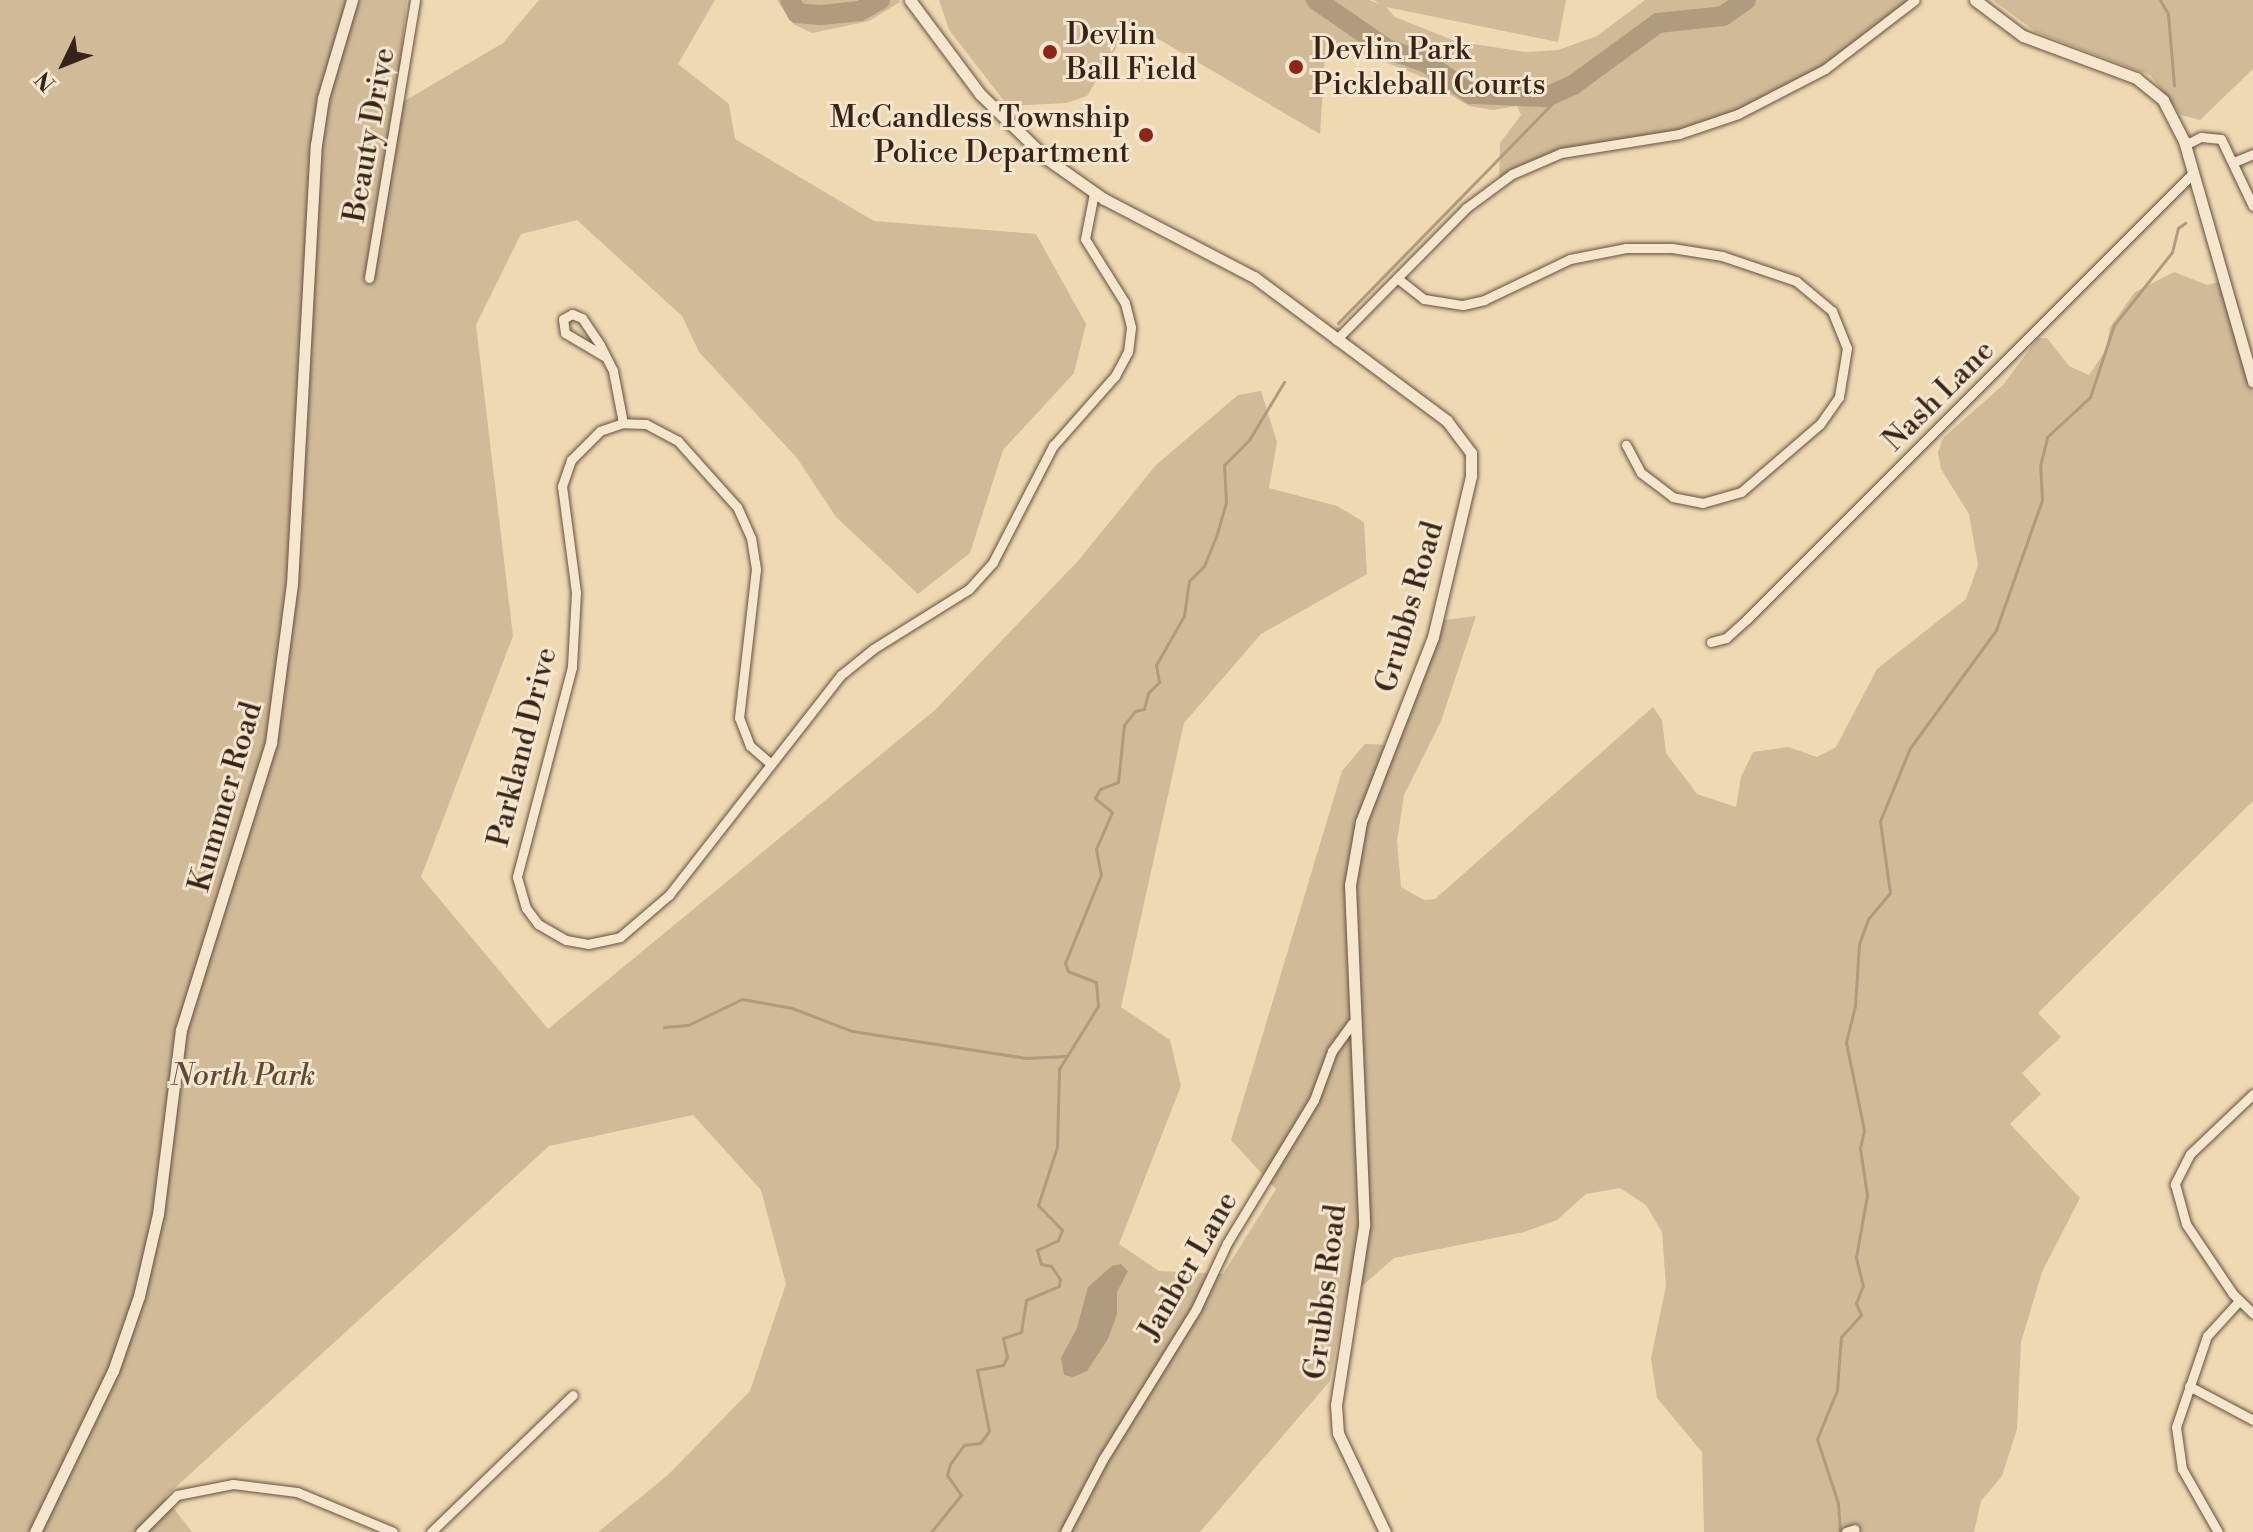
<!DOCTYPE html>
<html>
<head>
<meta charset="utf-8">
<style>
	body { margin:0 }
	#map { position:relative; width:2253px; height:1532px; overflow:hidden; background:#efd9b2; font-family:"Libre Bodoni",serif }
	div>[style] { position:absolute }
	.green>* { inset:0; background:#d0ba98 }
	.water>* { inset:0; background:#b19b7e }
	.stream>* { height:3px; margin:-1.5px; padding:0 1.5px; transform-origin:1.5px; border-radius:1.5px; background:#b19b7e }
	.river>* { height:20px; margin:-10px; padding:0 10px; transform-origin:10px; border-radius:10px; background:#b19b7e }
	.roads { filter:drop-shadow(0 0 2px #66503f) drop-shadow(0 0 2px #66503f) }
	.minor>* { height:9px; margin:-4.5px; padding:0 4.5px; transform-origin:4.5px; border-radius:4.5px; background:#f5e6cd }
	.tertiary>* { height:11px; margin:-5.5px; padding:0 5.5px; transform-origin:5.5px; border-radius:5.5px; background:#f5e6cd }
	.dots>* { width:22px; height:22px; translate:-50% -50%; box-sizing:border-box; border:4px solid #f5e6cd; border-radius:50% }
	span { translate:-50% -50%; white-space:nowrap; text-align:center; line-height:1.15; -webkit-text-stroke:6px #f5e6cd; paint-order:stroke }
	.poi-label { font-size:30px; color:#382319 }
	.left { translate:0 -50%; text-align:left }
	.right { translate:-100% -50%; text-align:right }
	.street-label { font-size:30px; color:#382319 }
	.park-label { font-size:30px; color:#5e4939; font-style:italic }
	.north { position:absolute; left:24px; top:24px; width:80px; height:80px; -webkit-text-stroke:6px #f5e6cd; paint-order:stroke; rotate:227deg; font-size:22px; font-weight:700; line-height:32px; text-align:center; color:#382319 }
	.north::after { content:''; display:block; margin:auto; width:28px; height:36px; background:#382319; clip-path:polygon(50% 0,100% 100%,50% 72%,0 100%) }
</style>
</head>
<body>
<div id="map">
	<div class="green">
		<div style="clip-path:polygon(0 0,407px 0,396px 106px,503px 43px,539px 0,715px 0,678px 64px,729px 104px,735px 139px,874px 221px,1036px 234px,1086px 324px,1074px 373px,1003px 450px,970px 553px,918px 594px,836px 517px,797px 458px,699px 352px,682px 316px,577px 220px,521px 234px,476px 325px,513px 636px,421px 877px,548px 1029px,935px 710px,1078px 561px,1156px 465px,1238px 395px,1261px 391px,1277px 442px,1269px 488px,1337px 506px,1364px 522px,1367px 574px,1261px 634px,1184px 723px,1121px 1007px,1170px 1040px,1181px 1086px,1119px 1244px,1159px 1271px,1223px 1274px,1276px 1189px,1231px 1140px,1342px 771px,1365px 744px,1391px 745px,1437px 621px,1476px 616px,1441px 721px,1404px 795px,1397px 841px,1401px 887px,1424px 900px,1435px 899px,1653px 707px,1662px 720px,1666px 753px,1697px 794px,1736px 807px,1741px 777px,1753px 752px,1788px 747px,1817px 757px,1836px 747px,1877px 669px,1966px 599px,1978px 565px,1969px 514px,1941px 469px,1938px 452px,1943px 438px,2003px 385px,2038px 338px,2047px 338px,2069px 366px,2089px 375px,2106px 350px,2110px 327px,2135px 292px,2174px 272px,2207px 285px,2223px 281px,2253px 381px,2253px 801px,2038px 1013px,2061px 1037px,2022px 1073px,2041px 1094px,2010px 1124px,2080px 1198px,2042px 1272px,2021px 1342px,2017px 1429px,2002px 1476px,1981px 1501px,1974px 1532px,1704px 1532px,1702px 1452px,1657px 1398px,1651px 1358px,1666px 1286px,1662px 1232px,1646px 1205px,1620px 1188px,1586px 1194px,1557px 1220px,1524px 1232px,1394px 1258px,1345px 1301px,1330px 1381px,1200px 1532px,598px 1532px,668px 1475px,750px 1391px,786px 1284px,761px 1190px,693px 1115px,549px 1146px,165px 1497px,192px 1532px,0 1532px)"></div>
		<div style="clip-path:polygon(777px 0,899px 0,900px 2px,869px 21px,812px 33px,793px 24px)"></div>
		<div style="clip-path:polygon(939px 0,1369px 0,1380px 4px,1374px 0,1566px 0,1558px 42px,1386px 7px,1395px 17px,1455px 41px,1525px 52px,1558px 50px,1597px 36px,1645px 0,1915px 0,1837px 62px,1708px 126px,1580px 148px,1499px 182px,1500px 143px,1521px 115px,1517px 106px,1493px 110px,1469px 106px,1418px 75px,1326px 39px,1320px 134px,1131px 23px,1087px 96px,1066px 103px,1008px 106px,949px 30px)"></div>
		<div style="clip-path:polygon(1993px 0,2253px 0,2253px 69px,2200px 120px,2181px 115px,2150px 75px,2036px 32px)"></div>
	</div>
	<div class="water">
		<div style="clip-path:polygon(1121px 1264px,1128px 1271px,1117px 1292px,1117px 1314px,1108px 1339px,1087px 1371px,1073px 1377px,1064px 1375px,1061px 1358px,1077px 1328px,1088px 1287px,1112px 1266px)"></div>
	</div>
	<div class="stream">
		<div style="left:2160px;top:0;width:16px;rotate:60deg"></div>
		<div style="left:2168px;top:14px;width:72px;rotate:85.2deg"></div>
		<div style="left:1338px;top:323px;width:330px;rotate:-45.7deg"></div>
		<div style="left:664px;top:1027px;width:24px;rotate:-5deg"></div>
		<div style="left:688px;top:1025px;width:60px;rotate:-25.7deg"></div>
		<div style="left:742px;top:999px;width:51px;rotate:10.2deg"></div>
		<div style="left:792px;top:1008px;width:64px;rotate:21deg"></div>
		<div style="left:852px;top:1031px;width:176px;rotate:8.8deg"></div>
		<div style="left:1026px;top:1058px;width:40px;rotate:-2.9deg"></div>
		<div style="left:931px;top:1532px;width:48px;rotate:-51deg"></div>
		<div style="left:961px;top:1495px;width:24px;rotate:-125deg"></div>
		<div style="left:947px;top:1475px;width:11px;rotate:-75deg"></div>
		<div style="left:950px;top:1464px;width:24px;rotate:-54deg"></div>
		<div style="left:964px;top:1445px;width:16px;rotate:-7deg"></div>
		<div style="left:980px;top:1443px;width:15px;rotate:-53deg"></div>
		<div style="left:989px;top:1431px;width:62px;rotate:-101.1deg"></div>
		<div style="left:977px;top:1370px;width:26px;rotate:-11deg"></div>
		<div style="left:1003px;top:1365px;width:9px;rotate:-63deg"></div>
		<div style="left:1007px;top:1357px;width:19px;rotate:-102deg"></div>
		<div style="left:1003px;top:1338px;width:19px;rotate:-18deg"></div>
		<div style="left:1021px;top:1332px;width:32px;rotate:-81deg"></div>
		<div style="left:1026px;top:1300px;width:36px;rotate:-23deg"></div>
		<div style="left:1059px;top:1286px;width:7px;rotate:-82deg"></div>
		<div style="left:1060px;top:1279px;width:16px;rotate:-125deg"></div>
		<div style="left:1051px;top:1266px;width:10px;rotate:-169deg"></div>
		<div style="left:1041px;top:1264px;width:15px;rotate:-106deg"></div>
		<div style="left:1037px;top:1250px;width:23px;rotate:-25deg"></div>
		<div style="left:1058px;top:1240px;width:11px;rotate:-68deg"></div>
		<div style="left:1062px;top:1230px;width:35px;rotate:-134deg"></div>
		<div style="left:1038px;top:1205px;width:61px;rotate:-71.9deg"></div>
		<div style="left:1057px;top:1147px;width:78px;rotate:-88.5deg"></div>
		<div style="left:1059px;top:1069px;width:74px;rotate:-58.2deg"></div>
		<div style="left:1098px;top:1006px;width:24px;rotate:-95deg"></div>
		<div style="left:1096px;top:982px;width:30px;rotate:-159deg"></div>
		<div style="left:1068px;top:971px;width:9px;rotate:-111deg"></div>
		<div style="left:1065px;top:963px;width:95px;rotate:-67.8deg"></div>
		<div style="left:1101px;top:875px;width:26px;rotate:-101deg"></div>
		<div style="left:1096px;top:849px;width:40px;rotate:-66.6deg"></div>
		<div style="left:1112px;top:812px;width:22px;rotate:-141deg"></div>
		<div style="left:1095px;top:798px;width:10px;rotate:-61deg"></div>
		<div style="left:1100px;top:789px;width:19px;rotate:-21deg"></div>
		<div style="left:1118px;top:782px;width:57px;rotate:-84deg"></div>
		<div style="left:1124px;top:725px;width:18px;rotate:-52deg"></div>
		<div style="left:1135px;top:711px;width:9px;rotate:-13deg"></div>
		<div style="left:1144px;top:709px;width:16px;rotate:-76deg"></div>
		<div style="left:1148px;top:693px;width:16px;rotate:-45deg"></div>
		<div style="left:1159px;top:682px;width:17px;rotate:-100deg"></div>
		<div style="left:1156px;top:665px;width:56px;rotate:-60.3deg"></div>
		<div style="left:1184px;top:616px;width:35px;rotate:-82deg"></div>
		<div style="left:1189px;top:581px;width:21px;rotate:-45deg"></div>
		<div style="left:1204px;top:566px;width:31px;rotate:-68deg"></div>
		<div style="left:1216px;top:537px;width:35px;rotate:-74deg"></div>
		<div style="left:1226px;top:503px;width:38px;rotate:-93deg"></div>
		<div style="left:1224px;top:465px;width:35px;rotate:-45deg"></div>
		<div style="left:1249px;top:440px;width:68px;rotate:-58.9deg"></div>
		<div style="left:1840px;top:1532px;width:29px;rotate:-94deg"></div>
		<div style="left:1838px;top:1503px;width:67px;rotate:-108.2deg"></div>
		<div style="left:1817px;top:1439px;width:53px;rotate:-67.8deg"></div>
		<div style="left:1837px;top:1390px;width:53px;rotate:-85.7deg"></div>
		<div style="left:1841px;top:1337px;width:30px;rotate:-48deg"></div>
		<div style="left:1861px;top:1315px;width:13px;rotate:-113deg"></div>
		<div style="left:1856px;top:1303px;width:18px;rotate:-68deg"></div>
		<div style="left:1863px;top:1286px;width:30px;rotate:-104deg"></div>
		<div style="left:1856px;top:1257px;width:63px;rotate:-79.9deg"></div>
		<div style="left:1867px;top:1195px;width:48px;rotate:-98.5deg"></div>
		<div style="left:1860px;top:1148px;width:18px;rotate:-77deg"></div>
		<div style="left:1864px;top:1130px;width:90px;rotate:-101.6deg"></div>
		<div style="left:1846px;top:1042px;width:37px;rotate:-76deg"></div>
		<div style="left:1855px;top:1006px;width:62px;rotate:-86.3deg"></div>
		<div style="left:1859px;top:944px;width:27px;rotate:-70deg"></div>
		<div style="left:1868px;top:919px;width:34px;rotate:-50deg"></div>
		<div style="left:1890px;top:893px;width:73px;rotate:-97.9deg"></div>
		<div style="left:1880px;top:821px;width:79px;rotate:-67.7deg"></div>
		<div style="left:1910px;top:748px;width:146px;rotate:-53.9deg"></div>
		<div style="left:1996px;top:630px;width:138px;rotate:-70.5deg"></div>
		<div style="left:2042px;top:500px;width:34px;rotate:-93deg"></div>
		<div style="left:2040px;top:466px;width:30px;rotate:-76deg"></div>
		<div style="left:2047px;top:437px;width:59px;rotate:-42.9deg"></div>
		<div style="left:2090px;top:397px;width:76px;rotate:-71.6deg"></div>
		<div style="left:2114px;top:325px;width:93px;rotate:-51.5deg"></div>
		<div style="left:2172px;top:252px;width:25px;rotate:-76deg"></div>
		<div style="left:2178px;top:228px;width:9px;rotate:-36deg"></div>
	</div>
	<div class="river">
		<div style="left:790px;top:0;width:15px;rotate:62deg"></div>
		<div style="left:797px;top:13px;width:25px;rotate:5deg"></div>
		<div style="left:822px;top:15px;width:38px;rotate:-6deg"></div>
		<div style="left:860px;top:11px;width:23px;rotate:-29deg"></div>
		<div style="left:1316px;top:0;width:86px;rotate:34.6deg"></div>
		<div style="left:1387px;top:49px;width:42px;rotate:19.3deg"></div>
		<div style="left:1427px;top:63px;width:54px;rotate:35.2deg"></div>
		<div style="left:1471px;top:94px;width:75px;rotate:2.3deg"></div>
		<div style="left:1546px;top:97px;width:30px;rotate:-24deg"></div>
		<div style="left:1573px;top:85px;width:105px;rotate:-36.1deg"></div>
		<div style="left:1658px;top:23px;width:65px;rotate:-6.1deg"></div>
		<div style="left:1723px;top:16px;width:28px;rotate:-35deg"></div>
	</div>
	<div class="roads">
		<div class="minor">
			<div style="left:2185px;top:145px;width:18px;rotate:-27deg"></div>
			<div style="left:2201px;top:137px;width:20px;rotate:6deg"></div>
			<div style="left:2221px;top:139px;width:74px;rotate:64.5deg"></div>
			<div style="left:2234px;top:162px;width:21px;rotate:-23deg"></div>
			<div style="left:369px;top:278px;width:282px;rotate:-80.6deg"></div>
			<div style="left:1397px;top:278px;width:34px;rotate:38deg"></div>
			<div style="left:1424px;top:299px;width:39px;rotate:9deg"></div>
			<div style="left:1463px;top:305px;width:22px;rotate:-13deg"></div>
			<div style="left:1484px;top:300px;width:95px;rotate:-25.5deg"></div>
			<div style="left:1570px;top:259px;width:57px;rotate:-11.1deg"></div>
			<div style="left:1626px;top:248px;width:46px"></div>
			<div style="left:1672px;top:248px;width:51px;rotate:9.1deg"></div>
			<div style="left:1722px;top:256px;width:78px;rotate:18.7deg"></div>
			<div style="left:1796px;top:281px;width:47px;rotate:39.8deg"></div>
			<div style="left:1832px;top:311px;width:40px;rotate:68deg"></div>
			<div style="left:1847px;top:348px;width:50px;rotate:99.3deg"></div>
			<div style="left:1839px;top:397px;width:33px;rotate:125deg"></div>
			<div style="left:1820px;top:424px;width:104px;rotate:139.3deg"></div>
			<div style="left:1741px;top:492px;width:40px;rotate:164deg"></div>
			<div style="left:1703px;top:503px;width:31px;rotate:-169deg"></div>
			<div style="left:1673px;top:497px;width:40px;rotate:-143deg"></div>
			<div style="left:1641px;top:473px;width:32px;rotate:-118deg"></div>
			<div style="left:1336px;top:340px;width:185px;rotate:-45.4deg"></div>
			<div style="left:1466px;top:208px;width:57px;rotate:-36.5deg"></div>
			<div style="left:1512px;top:174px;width:53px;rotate:-23.2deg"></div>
			<div style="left:1561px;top:153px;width:120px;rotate:-9.1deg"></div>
			<div style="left:1679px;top:134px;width:62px;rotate:-18.7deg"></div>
			<div style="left:1738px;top:114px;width:98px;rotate:-27.3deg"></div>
			<div style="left:1825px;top:69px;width:113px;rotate:-37.5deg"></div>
			<div style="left:604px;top:356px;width:45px;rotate:-149.5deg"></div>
			<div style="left:565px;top:333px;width:14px;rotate:-98deg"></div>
			<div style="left:563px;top:319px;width:10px;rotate:-29deg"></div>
			<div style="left:572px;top:314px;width:11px;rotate:22deg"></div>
			<div style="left:582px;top:318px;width:32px;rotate:56deg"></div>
			<div style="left:600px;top:345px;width:29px;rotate:63deg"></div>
			<div style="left:613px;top:371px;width:53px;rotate:79.1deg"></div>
			<div style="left:1711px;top:642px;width:16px;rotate:-15deg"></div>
			<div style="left:1726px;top:638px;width:28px;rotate:-42deg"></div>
			<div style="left:1747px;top:619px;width:631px;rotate:-45deg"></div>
			<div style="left:771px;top:764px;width:28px;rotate:-139deg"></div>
			<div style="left:750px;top:746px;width:30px;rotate:-111deg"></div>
			<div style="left:739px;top:718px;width:150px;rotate:-83.5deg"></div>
			<div style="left:756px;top:569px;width:31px;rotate:-99deg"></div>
			<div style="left:751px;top:538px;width:34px;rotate:-114deg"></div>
			<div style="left:737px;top:507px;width:89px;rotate:-131.8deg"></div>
			<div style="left:678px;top:441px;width:36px;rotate:-152deg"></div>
			<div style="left:646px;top:424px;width:23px;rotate:-178deg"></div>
			<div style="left:623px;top:423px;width:24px;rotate:161deg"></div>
			<div style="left:600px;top:431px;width:41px;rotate:135deg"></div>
			<div style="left:571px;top:460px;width:28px;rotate:109deg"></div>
			<div style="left:562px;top:486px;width:107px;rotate:82.5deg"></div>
			<div style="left:576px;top:592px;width:75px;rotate:93.1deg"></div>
			<div style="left:572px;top:667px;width:217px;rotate:104.7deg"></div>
			<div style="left:517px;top:877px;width:32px;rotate:74deg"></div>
			<div style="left:526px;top:908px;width:20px;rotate:53deg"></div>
			<div style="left:538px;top:924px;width:32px;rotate:30deg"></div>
			<div style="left:566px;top:940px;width:22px;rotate:10deg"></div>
			<div style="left:588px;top:944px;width:33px;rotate:-12deg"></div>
			<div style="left:620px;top:937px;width:65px;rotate:-40.6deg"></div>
			<div style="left:669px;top:895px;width:279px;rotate:-52deg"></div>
			<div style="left:841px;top:675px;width:41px;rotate:-39.1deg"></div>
			<div style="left:873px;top:649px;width:113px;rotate:-32deg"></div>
			<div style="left:969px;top:589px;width:36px;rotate:-48deg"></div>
			<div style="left:993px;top:562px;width:131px;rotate:-62.7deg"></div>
			<div style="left:1053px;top:446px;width:94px;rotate:-48.5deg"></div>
			<div style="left:1115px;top:376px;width:27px;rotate:-62deg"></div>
			<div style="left:1128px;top:352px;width:25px;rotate:-83deg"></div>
			<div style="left:1131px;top:327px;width:25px;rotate:-104deg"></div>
			<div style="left:1125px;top:303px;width:75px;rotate:-122deg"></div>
			<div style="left:1085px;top:239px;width:47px;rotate:-78.9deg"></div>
			<div style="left:2253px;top:1094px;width:87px;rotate:136.4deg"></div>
			<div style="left:2190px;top:1154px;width:34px;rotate:117deg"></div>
			<div style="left:2175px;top:1184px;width:41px;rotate:74.6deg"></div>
			<div style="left:2186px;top:1224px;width:84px;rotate:56.1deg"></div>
			<div style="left:2233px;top:1294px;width:28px;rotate:44deg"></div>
			<div style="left:2189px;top:1386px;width:72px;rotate:28deg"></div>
			<div style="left:140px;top:1532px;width:52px;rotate:-45deg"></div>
			<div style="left:177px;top:1495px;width:57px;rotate:-11.1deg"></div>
			<div style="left:233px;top:1484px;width:64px;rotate:7.1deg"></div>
			<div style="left:297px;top:1492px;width:104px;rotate:22.6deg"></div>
			<div style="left:431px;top:1532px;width:197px;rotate:-44deg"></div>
			<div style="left:1065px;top:1532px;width:82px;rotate:-62.5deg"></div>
			<div style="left:1103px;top:1459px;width:176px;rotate:-58.2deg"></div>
			<div style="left:1196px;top:1309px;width:73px;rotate:-64.8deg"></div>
			<div style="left:1227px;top:1243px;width:167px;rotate:-58.7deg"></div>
			<div style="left:1314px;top:1100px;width:52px;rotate:-69.8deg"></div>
			<div style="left:1332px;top:1051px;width:34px;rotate:-54deg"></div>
			<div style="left:1846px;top:1532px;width:9px;rotate:-18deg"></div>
			<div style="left:2218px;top:1532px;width:73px;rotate:-119.7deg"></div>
			<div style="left:2182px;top:1469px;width:42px;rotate:-98.1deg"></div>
			<div style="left:2176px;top:1427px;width:96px;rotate:-71.2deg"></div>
			<div style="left:2207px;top:1336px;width:47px;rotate:-47.6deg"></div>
		</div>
		<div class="tertiary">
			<div style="left:910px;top:0;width:117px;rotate:53.3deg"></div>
			<div style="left:980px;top:94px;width:93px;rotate:44.1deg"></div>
			<div style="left:1047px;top:159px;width:70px;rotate:35.1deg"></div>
			<div style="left:1104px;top:199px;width:169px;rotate:27.5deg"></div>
			<div style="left:1254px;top:277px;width:241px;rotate:36.7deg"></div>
			<div style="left:1447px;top:421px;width:40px;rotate:53deg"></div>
			<div style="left:1471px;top:453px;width:23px;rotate:90deg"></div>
			<div style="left:1471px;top:476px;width:165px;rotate:103.3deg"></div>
			<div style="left:1433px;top:637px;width:199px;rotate:111.3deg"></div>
			<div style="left:1361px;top:822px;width:64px;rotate:99.9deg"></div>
			<div style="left:1350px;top:885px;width:341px;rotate:87.6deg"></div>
			<div style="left:1364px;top:1226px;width:181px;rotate:98.9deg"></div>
			<div style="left:1336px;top:1405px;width:28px;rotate:86deg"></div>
			<div style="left:1338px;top:1433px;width:110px;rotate:64.6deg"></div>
			<div style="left:1975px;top:0;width:60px;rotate:36.9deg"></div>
			<div style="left:2023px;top:36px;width:121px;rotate:20.4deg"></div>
			<div style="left:2136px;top:78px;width:35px;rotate:39deg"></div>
			<div style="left:2163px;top:100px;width:46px;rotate:62.9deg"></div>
			<div style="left:2184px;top:141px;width:250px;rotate:74deg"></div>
			<div style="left:35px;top:1532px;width:179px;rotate:-64.2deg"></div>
			<div style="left:113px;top:1371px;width:79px;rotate:-70.9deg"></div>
			<div style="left:139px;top:1296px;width:84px;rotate:-77deg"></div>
			<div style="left:158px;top:1214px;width:185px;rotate:-82.9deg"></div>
			<div style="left:181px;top:1030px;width:301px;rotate:-72.6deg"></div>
			<div style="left:271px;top:743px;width:160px;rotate:-82.5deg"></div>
			<div style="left:292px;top:584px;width:440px;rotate:-86.9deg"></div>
			<div style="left:316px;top:145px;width:48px;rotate:-81.5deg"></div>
			<div style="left:323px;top:98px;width:102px;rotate:-73.5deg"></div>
		</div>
	</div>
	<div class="dots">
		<div style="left:1050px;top:52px;background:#8f2418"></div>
		<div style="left:1296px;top:67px;background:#8f2418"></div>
		<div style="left:1146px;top:135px;background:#8f2418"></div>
	</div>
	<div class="poi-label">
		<span class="left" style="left:1066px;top:52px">Devlin<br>Ball Field</span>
		<span class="left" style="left:1312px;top:67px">Devlin Park<br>Pickleball Courts</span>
		<span class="right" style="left:1130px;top:135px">McCandless Township<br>Police Department</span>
	</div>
	<div class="street-label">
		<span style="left:370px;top:135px;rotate:-80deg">Beauty Drive</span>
		<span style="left:1939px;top:396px;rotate:-45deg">Nash Lane</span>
		<span style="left:1410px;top:607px;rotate:-74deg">Grubbs Road</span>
		<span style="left:523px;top:747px;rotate:-76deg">Parkland Drive</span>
		<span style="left:226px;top:797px;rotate:-74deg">Kummer Road</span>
		<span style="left:1189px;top:1266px;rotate:-60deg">Janber Lane</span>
		<span style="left:1326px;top:1292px;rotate:-83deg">Grubbs Road</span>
	</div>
	<div class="park-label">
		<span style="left:243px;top:1076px">North Park</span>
	</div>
	<div class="north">N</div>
</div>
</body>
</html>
